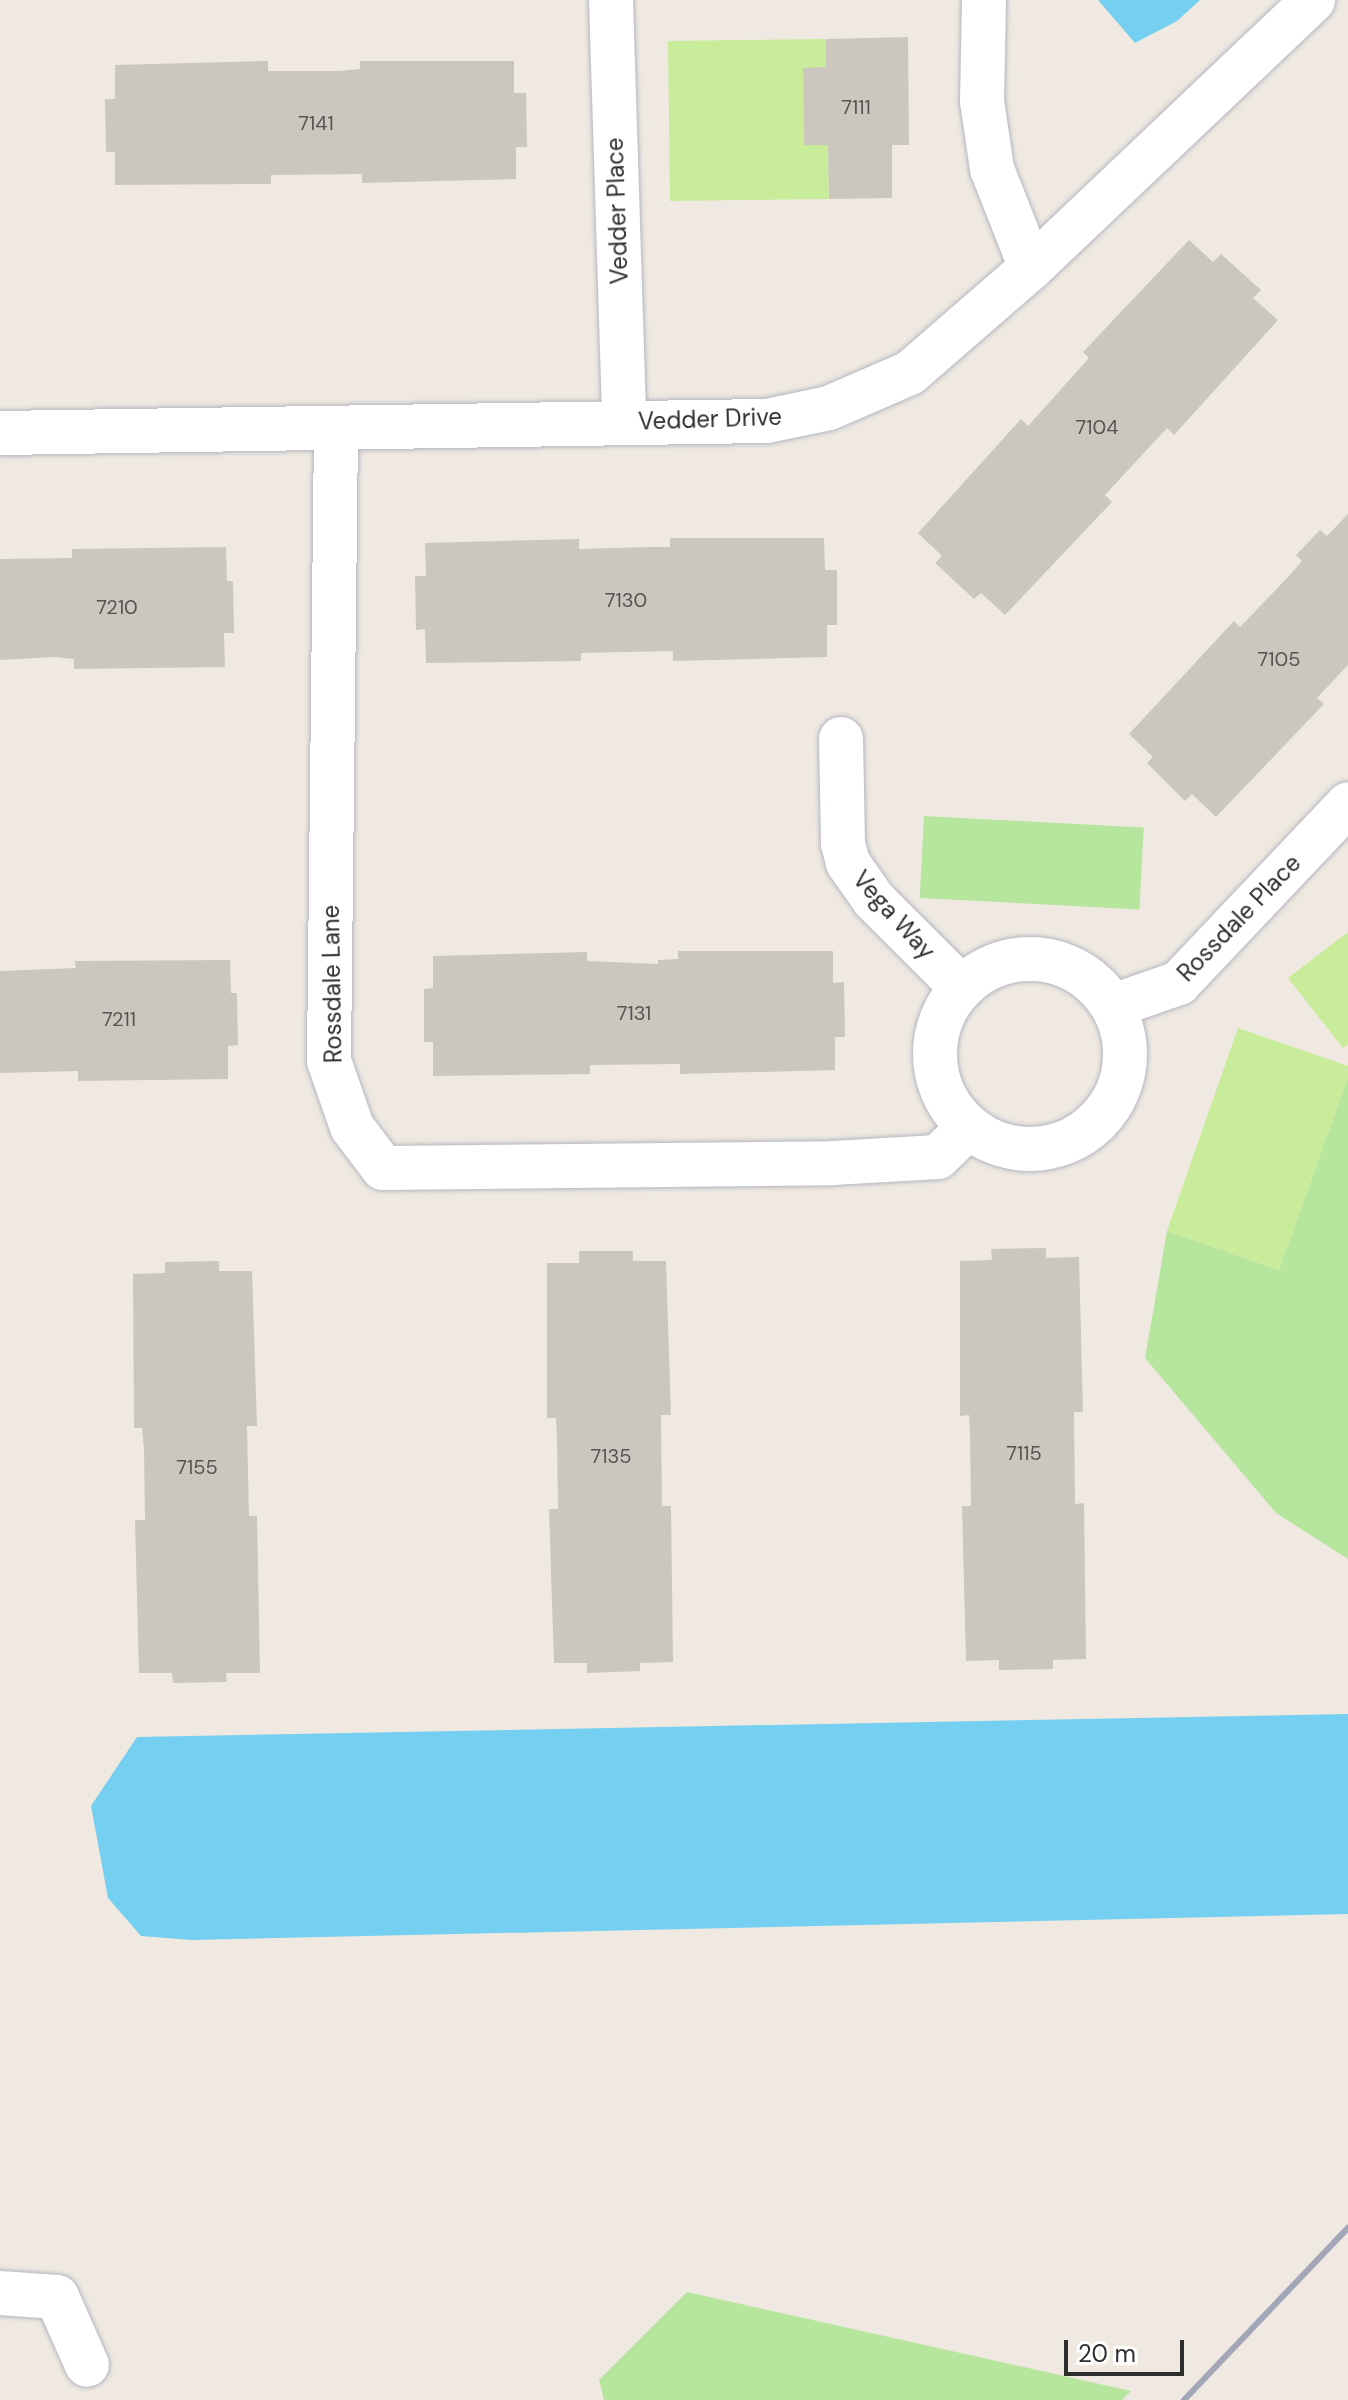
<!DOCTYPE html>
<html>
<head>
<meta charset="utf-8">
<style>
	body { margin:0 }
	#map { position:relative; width:1348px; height:2400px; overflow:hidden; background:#efe9e1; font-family:"DM Sans",sans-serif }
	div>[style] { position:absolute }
	.green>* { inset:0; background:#b6e59e; transform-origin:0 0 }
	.pitch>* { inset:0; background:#c9ec9a }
	.water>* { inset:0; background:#75cff0 }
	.building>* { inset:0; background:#cbc7bf }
	.roads { filter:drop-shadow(0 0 2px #b4b7c1) drop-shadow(0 0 2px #b4b7c1) }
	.minor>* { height:44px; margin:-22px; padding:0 22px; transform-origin:22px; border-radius:22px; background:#fff }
	.minor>.ring { margin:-22px; padding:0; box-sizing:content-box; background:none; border:44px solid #fff; border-radius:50% }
	.rail>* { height:6px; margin:-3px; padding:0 3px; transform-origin:3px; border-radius:3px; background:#a3a6b8 }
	span { translate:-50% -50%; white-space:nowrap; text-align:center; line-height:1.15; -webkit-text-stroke:6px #fff; paint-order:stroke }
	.number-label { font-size:20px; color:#555452 }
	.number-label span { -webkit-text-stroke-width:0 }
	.street-label { font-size:24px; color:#2e2e2e }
	.scale { position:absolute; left:1064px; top:2340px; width:120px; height:36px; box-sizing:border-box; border:4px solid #2e2e2e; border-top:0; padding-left:10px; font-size:24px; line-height:28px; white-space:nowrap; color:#2e2e2e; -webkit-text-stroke:6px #fff; paint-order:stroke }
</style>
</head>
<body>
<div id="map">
	<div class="green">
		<div style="left:924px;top:816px;width:220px;height:82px;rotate:3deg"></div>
		<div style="clip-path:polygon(1348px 1077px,1348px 1559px,1276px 1513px,1145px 1358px,1167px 1231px,1279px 1270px)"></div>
		<div style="clip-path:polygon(687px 2292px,1131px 2391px,1122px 2400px,604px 2400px,599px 2380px)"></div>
	</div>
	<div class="pitch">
		<div style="clip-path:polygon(826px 39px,826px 67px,803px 69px,804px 145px,828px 145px,829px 199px,670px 201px,668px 41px)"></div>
		<div style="clip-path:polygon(1348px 932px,1348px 1044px,1343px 1048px,1288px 978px)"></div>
		<div style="clip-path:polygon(1238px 1028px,1348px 1066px,1348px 1077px,1279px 1270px,1167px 1231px)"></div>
	</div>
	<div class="water">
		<div style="clip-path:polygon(1098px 0,1200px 0,1177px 21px,1135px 43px)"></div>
		<div style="clip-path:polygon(1348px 1714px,1348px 1914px,192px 1940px,141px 1936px,108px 1898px,91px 1806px,137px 1737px)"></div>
	</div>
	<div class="building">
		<div style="clip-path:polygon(908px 37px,909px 145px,892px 145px,892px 198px,829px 199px,828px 145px,804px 145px,803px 68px,826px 67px,826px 39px)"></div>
		<div style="clip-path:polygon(268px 61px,268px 71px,339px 71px,360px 69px,360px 61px,514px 61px,514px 93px,526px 93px,527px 147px,516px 147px,516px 179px,362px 183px,362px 174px,271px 175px,271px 184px,115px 185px,115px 152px,106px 152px,105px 99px,115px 99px,115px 65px)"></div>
		<div style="clip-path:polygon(1189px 240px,1213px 262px,1221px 254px,1261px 290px,1253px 298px,1278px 320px,1174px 435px,1167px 428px,1105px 495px,1112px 502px,1005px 615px,981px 593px,974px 599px,935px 563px,942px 556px,918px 533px,1021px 419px,1028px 426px,1089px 358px,1083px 352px)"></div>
		<div style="clip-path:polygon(1348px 514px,1348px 665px,1317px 698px,1324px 704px,1216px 817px,1192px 794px,1185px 801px,1147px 763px,1153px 757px,1129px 734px,1234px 621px,1240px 627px,1289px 576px,1302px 561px,1296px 555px,1320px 530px,1327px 536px)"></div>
		<div style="clip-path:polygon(670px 538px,824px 538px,825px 570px,837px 570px,837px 625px,827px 625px,827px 657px,673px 661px,673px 651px,581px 653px,581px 661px,426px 663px,425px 629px,416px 630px,415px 576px,426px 576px,425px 543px,579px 539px,579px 549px,649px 547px,670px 547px)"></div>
		<div style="clip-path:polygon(226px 547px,227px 581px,233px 581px,234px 633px,224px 633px,225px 667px,74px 669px,74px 659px,53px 657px,0 660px,0 559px,72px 558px,72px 549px)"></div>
		<div style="clip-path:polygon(678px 951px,833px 951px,833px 983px,844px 982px,845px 1037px,835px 1037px,835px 1070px,680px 1074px,680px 1064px,590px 1065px,590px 1074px,433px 1076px,433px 1042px,424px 1042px,424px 989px,433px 988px,433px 956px,587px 952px,587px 961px,658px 964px,658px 960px,678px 959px)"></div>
		<div style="clip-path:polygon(230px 960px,231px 993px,237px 993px,238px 1045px,228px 1046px,228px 1079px,78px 1081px,78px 1071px,0 1073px,0 971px,76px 968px,75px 961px)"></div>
		<div style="clip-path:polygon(1046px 1248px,1046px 1258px,1079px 1257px,1083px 1412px,1074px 1412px,1075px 1504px,1084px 1503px,1086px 1659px,1053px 1660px,1053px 1669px,999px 1670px,999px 1660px,966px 1661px,962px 1506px,971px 1506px,970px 1436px,969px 1415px,960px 1416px,960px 1261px,992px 1260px,991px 1249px)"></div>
		<div style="clip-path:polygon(579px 1251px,633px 1251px,633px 1261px,666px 1261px,671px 1415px,661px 1415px,662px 1506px,671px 1506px,673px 1662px,640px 1663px,640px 1671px,587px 1673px,587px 1663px,554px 1663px,549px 1509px,558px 1509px,557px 1438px,556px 1418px,547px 1418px,547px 1263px,579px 1263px)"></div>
		<div style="clip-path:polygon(219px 1261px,219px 1271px,252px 1271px,257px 1426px,247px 1426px,249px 1516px,257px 1516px,260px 1673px,226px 1673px,227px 1682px,173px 1683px,172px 1673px,139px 1673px,135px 1520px,145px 1520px,144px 1449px,142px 1428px,134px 1428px,133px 1274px,165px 1273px,165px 1262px)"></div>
	</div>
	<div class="roads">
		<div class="minor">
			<div style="left:611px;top:0;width:422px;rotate:88.2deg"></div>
			<div style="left:984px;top:0;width:101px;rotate:91.1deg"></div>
			<div style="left:982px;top:101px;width:69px;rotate:81.6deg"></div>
			<div style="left:992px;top:169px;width:106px;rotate:68.5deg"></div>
			<div style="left:336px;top:430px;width:631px;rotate:90.64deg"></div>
			<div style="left:329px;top:1061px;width:70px;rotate:70.8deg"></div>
			<div style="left:352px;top:1127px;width:51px;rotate:52.9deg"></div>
			<div style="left:383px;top:1168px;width:450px;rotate:-0.6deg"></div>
			<div style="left:833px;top:1163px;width:105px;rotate:-3.3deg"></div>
			<div style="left:938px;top:1157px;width:42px;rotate:-44deg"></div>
			<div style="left:0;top:433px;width:767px;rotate:-0.9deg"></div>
			<div style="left:767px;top:421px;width:63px;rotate:-11.8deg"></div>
			<div style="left:829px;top:408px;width:88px;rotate:-23.4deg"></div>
			<div style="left:910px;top:373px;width:160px;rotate:-41deg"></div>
			<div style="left:1031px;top:268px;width:389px;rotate:-43.5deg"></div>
			<div style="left:841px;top:739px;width:105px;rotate:88.9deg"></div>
			<div style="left:843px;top:844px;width:20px;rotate:75deg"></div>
			<div style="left:848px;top:863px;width:45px;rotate:54.9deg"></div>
			<div style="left:874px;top:900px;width:123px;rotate:45deg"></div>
			<div class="ring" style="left:935px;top:959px;width:146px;height:146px"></div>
			<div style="left:1113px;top:1006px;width:70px;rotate:-19.2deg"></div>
			<div style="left:1179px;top:983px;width:246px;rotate:-46.6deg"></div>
			<div style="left:0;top:2293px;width:57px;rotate:4deg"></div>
			<div style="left:57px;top:2297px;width:74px;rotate:66.2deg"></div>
		</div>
	</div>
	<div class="rail">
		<div style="left:1184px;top:2400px;width:238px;rotate:-46.4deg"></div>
	</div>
	<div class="number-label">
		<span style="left:856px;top:107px">7111</span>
		<span style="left:316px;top:123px">7141</span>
		<span style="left:1097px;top:427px">7104</span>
		<span style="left:626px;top:600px">7130</span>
		<span style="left:117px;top:607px">7210</span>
		<span style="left:1279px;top:659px">7105</span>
		<span style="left:634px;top:1013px">7131</span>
		<span style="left:119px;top:1019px">7211</span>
		<span style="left:1024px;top:1453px">7115</span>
		<span style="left:611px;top:1456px">7135</span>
		<span style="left:197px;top:1467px">7155</span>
	</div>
	<div class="street-label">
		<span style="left:617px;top:211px;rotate:-92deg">Vedder Place</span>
		<span style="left:710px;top:419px;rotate:-2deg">Vedder Drive</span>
		<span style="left:894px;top:915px;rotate:48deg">Vega Way</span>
		<span style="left:1239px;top:918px;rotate:-46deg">Rossdale Place</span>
		<span style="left:332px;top:984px;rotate:-91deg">Rossdale Lane</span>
	</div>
	<div class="scale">20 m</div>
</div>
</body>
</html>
